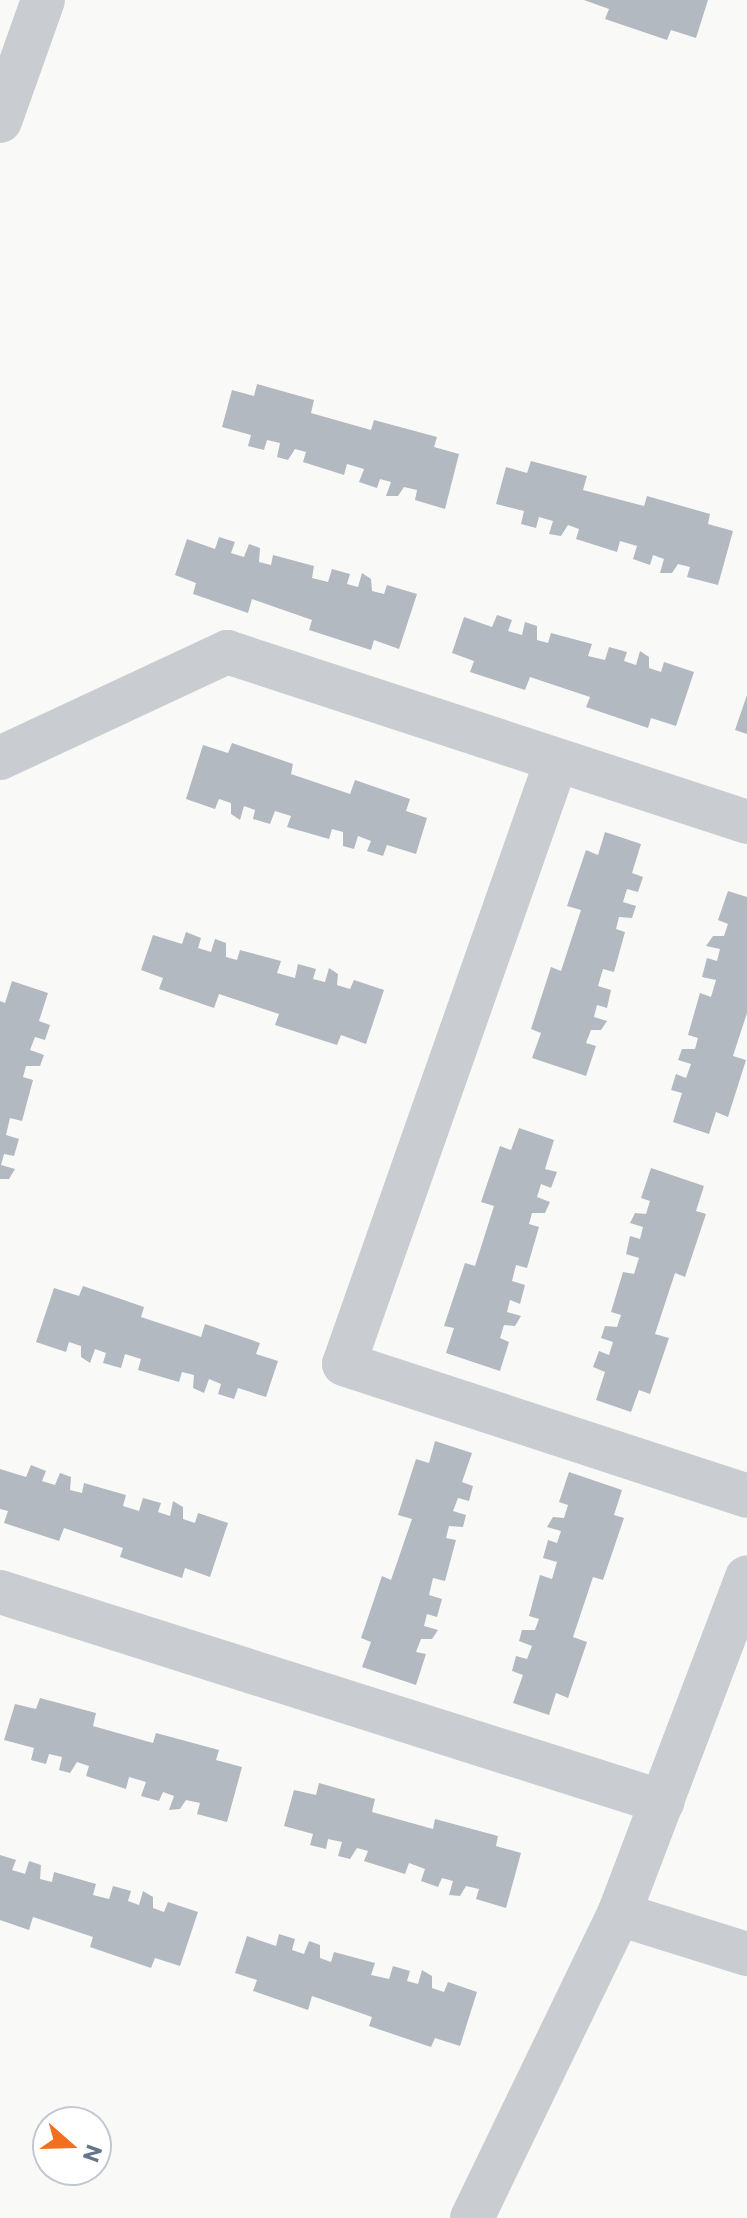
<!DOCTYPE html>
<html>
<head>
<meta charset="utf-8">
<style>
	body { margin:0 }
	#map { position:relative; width:747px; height:2218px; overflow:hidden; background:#f9faf7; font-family:Commissioner,sans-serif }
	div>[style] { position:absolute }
	.building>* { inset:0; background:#b2b9c1 }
	.minor>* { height:44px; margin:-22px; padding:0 22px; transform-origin:22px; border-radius:22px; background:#c9ccd1 }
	span { translate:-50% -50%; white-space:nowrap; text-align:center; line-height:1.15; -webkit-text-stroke:8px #fff; paint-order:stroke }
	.north { position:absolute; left:32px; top:2106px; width:80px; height:80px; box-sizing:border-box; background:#fff; border:2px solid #c2c8d1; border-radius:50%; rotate:110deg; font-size:22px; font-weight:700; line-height:32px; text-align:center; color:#66758b }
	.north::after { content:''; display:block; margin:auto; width:28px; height:36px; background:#f26f1e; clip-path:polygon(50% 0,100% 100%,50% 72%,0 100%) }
</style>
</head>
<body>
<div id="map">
	<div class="building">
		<div style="clip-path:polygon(584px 0,708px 0,696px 38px,671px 30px,667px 40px,605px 19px,609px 9px)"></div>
		<div style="clip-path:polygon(257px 384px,314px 400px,311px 413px,371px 430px,374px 420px,437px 437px,434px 447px,459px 454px,445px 509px,415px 500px,417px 490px,404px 487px,398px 496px,386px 496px,391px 482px,380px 479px,377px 488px,359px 482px,364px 469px,347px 464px,344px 475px,303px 462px,306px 452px,295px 449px,288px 460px,277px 457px,280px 443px,267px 440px,264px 450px,248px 446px,251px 435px,222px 427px,232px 390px,254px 396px)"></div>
		<div style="clip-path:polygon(531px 461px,587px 476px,583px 490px,644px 506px,647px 496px,710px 514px,708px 524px,733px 531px,718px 585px,687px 577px,690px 567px,678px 564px,672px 573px,660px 573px,664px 559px,653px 555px,650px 565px,633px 559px,637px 546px,620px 541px,617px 552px,576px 539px,579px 529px,568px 525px,561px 536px,549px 534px,553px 521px,539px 517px,536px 528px,521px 524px,524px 511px,496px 504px,506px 467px,527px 473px)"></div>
		<div style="clip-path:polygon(219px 537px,235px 542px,231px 553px,244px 557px,249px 544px,260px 548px,259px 562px,271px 565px,273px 555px,314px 566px,312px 578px,328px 582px,332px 569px,350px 574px,347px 584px,358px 587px,362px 573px,371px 579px,372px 591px,384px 594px,387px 585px,417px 594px,399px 649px,374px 640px,371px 650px,309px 630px,312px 620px,252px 599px,248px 613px,193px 594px,196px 583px,175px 575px,187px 539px,215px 549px)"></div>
		<div style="clip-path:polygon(497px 615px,512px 620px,508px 631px,522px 635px,525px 622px,537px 626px,537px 640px,548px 643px,551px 633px,592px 644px,588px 656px,605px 660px,609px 647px,627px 652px,624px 661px,636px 665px,640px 651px,649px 657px,649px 668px,661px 672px,664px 662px,694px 672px,676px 726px,651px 718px,648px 728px,586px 707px,590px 697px,530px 677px,525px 690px,470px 672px,474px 661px,452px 653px,464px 617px,492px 627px)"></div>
		<div style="clip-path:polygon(747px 695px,747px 734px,735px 730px)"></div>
		<div style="clip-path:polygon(232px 743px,293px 764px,291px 774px,350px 794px,355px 780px,410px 799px,406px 811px,427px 818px,416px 854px,387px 845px,383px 856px,367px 851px,371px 841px,358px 836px,354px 849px,343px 846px,343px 832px,332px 829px,329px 839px,287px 827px,291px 816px,275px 811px,270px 824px,253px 819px,255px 810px,244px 806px,240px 820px,231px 814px,231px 803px,219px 799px,215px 809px,186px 799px,203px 745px,228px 753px)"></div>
		<div style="clip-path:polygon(605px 832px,641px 844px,632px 873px,643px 877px,638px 892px,627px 889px,623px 902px,636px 906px,632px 918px,619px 917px,616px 929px,625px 932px,614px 972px,603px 969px,598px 986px,611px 990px,607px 1008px,597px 1005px,594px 1017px,607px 1021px,601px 1030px,591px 1030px,586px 1043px,596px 1046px,586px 1076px,532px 1058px,541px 1033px,531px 1029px,551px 967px,561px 971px,581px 910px,567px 906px,586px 850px,598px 855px)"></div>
		<div style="clip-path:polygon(728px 891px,747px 897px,747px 1013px,733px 1056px,746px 1060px,728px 1117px,716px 1112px,709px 1134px,673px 1122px,682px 1093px,671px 1090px,676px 1074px,686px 1078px,691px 1064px,678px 1060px,682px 1049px,695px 1049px,698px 1038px,688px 1035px,700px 993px,711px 997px,716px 980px,702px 977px,707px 958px,717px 961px,720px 949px,706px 946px,713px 936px,724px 936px,728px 924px,718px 920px)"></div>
		<div style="clip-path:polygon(186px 932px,201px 938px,198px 948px,211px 952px,215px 939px,226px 943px,226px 957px,237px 960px,240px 950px,281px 961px,277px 973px,295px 978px,298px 964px,316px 969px,313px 979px,325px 982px,329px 968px,338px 974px,337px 985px,350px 989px,354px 980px,384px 990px,366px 1044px,341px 1035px,337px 1045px,275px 1025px,279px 1014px,219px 994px,214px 1008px,159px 989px,163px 978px,141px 970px,153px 935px,182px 944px)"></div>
		<div style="clip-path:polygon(12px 981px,48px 993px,39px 1021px,50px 1025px,45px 1040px,35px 1037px,30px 1050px,44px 1055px,40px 1066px,26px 1066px,23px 1077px,33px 1080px,22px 1121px,10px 1118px,6px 1135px,19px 1139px,14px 1156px,4px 1154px,1px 1165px,15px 1169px,9px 1179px,0 1179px,0 1001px,5px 1003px)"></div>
		<div style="clip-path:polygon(519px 1128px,554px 1140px,545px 1169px,557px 1172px,551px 1188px,541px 1184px,537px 1197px,550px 1202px,545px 1213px,532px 1213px,529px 1224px,539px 1227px,527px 1268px,516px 1265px,512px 1281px,525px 1285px,520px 1304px,510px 1300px,507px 1312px,521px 1316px,515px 1326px,504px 1325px,500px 1338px,509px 1342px,500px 1371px,446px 1353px,454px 1328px,444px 1326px,465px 1263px,475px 1266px,494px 1206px,481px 1202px,500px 1146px,511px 1150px)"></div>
		<div style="clip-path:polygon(651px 1168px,704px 1186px,696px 1211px,706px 1214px,685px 1277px,675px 1273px,655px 1334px,669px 1338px,650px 1394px,639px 1390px,631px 1412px,596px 1400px,605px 1372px,593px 1367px,599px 1351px,609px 1355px,613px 1342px,601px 1338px,605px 1326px,617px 1327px,621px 1315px,611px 1312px,623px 1272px,634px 1274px,639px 1258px,626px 1254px,630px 1236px,640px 1239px,643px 1227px,630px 1223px,635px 1213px,646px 1214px,650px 1201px,641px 1198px)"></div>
		<div style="clip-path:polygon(83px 1286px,144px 1307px,141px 1317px,201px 1337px,205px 1324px,260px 1343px,256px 1354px,278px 1361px,266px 1397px,238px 1388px,234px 1399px,218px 1394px,221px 1384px,209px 1379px,204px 1393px,193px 1388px,194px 1375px,182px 1372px,179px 1382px,138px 1370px,141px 1359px,125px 1354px,121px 1368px,103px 1363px,106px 1353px,95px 1349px,90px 1363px,81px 1357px,81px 1346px,69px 1342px,66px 1352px,36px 1342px,54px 1288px,79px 1296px)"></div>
		<div style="clip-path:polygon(435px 1441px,472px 1453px,462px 1482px,473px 1486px,469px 1501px,458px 1498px,453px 1511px,466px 1515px,463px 1527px,449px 1526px,446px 1538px,456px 1540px,445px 1581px,433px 1578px,429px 1595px,442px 1599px,437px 1617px,427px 1614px,424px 1626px,438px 1630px,432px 1639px,421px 1639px,416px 1652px,426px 1654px,416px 1685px,362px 1667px,371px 1642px,361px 1638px,382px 1576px,391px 1580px,412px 1519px,398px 1515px,416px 1459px,429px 1463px)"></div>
		<div style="clip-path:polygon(31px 1465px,46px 1471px,42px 1481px,55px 1485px,60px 1473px,71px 1477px,70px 1490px,82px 1493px,84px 1483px,126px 1495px,123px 1506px,139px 1511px,143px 1498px,161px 1503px,158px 1512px,170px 1516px,173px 1501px,183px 1507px,183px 1519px,195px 1523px,198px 1513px,228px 1523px,210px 1577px,185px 1568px,182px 1578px,120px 1557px,123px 1548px,64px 1528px,59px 1541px,4px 1523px,8px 1511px,0 1509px,0 1469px,26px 1477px)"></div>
		<div style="clip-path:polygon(569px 1472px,622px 1490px,614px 1515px,624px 1518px,603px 1580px,593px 1577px,573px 1637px,587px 1642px,568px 1698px,556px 1693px,549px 1715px,513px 1703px,523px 1675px,512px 1671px,516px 1656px,527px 1659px,532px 1646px,519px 1641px,522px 1630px,535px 1630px,539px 1619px,529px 1616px,540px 1575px,552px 1579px,557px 1562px,543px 1558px,548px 1540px,557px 1543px,561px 1531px,547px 1527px,553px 1517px,564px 1518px,568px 1505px,559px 1502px)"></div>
		<div style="clip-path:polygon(40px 1698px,96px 1713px,93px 1726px,153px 1743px,156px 1733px,219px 1750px,216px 1760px,242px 1767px,227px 1822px,197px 1814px,200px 1803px,186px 1800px,180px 1809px,169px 1810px,174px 1796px,163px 1792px,159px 1801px,141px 1796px,146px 1782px,129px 1777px,126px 1789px,86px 1776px,89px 1766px,77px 1762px,70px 1773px,59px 1770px,62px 1757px,49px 1754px,46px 1764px,31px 1760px,34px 1748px,4px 1740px,15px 1704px,36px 1709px)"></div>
		<div style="clip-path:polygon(319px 1783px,375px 1799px,372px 1812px,433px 1829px,435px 1819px,498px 1836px,496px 1846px,521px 1853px,506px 1908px,476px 1899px,479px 1889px,466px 1886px,460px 1896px,449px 1895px,453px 1881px,442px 1878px,438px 1887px,421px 1881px,425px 1869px,409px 1863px,405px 1874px,364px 1861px,368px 1851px,357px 1848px,350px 1859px,338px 1856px,342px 1842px,328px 1839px,326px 1849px,310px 1845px,313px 1834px,284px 1826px,294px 1790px,316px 1795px)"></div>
		<div style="clip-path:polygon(0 1855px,16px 1860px,12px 1870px,25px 1874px,29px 1861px,41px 1865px,40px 1879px,52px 1882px,54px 1872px,96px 1884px,93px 1895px,109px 1899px,113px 1886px,131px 1891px,128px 1901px,139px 1905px,143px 1891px,153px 1897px,153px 1908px,164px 1912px,168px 1902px,198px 1912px,180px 1966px,155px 1958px,151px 1968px,90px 1947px,93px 1937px,33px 1917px,29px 1930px,0 1920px)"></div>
		<div style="clip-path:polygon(279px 1934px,295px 1939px,292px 1950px,304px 1954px,309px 1941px,320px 1945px,320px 1958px,331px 1962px,334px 1952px,375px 1963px,371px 1975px,389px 1979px,393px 1966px,410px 1971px,407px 1981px,418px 1984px,422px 1970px,432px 1976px,432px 1988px,444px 1992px,448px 1982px,477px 1992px,460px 2046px,435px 2038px,431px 2047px,369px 2026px,372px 2017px,312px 1996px,308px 2010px,253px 1991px,257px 1980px,235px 1973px,247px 1936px,276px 1946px)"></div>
	</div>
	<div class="minor">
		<div style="left:0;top:121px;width:128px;rotate:-70.4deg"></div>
		<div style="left:0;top:758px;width:251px;rotate:-25deg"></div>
		<div style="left:227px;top:652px;width:547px;rotate:18.1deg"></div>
		<div style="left:556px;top:762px;width:638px;rotate:109.4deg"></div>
		<div style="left:344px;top:1364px;width:424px;rotate:18.1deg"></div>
		<div style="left:0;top:1592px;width:695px;rotate:17.58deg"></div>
		<div style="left:619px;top:1914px;width:134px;rotate:17.4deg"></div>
		<div style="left:472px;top:2218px;width:338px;rotate:-64.2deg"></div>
		<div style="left:619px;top:1914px;width:360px;rotate:-69.2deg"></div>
	</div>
	<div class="north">N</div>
</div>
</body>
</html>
